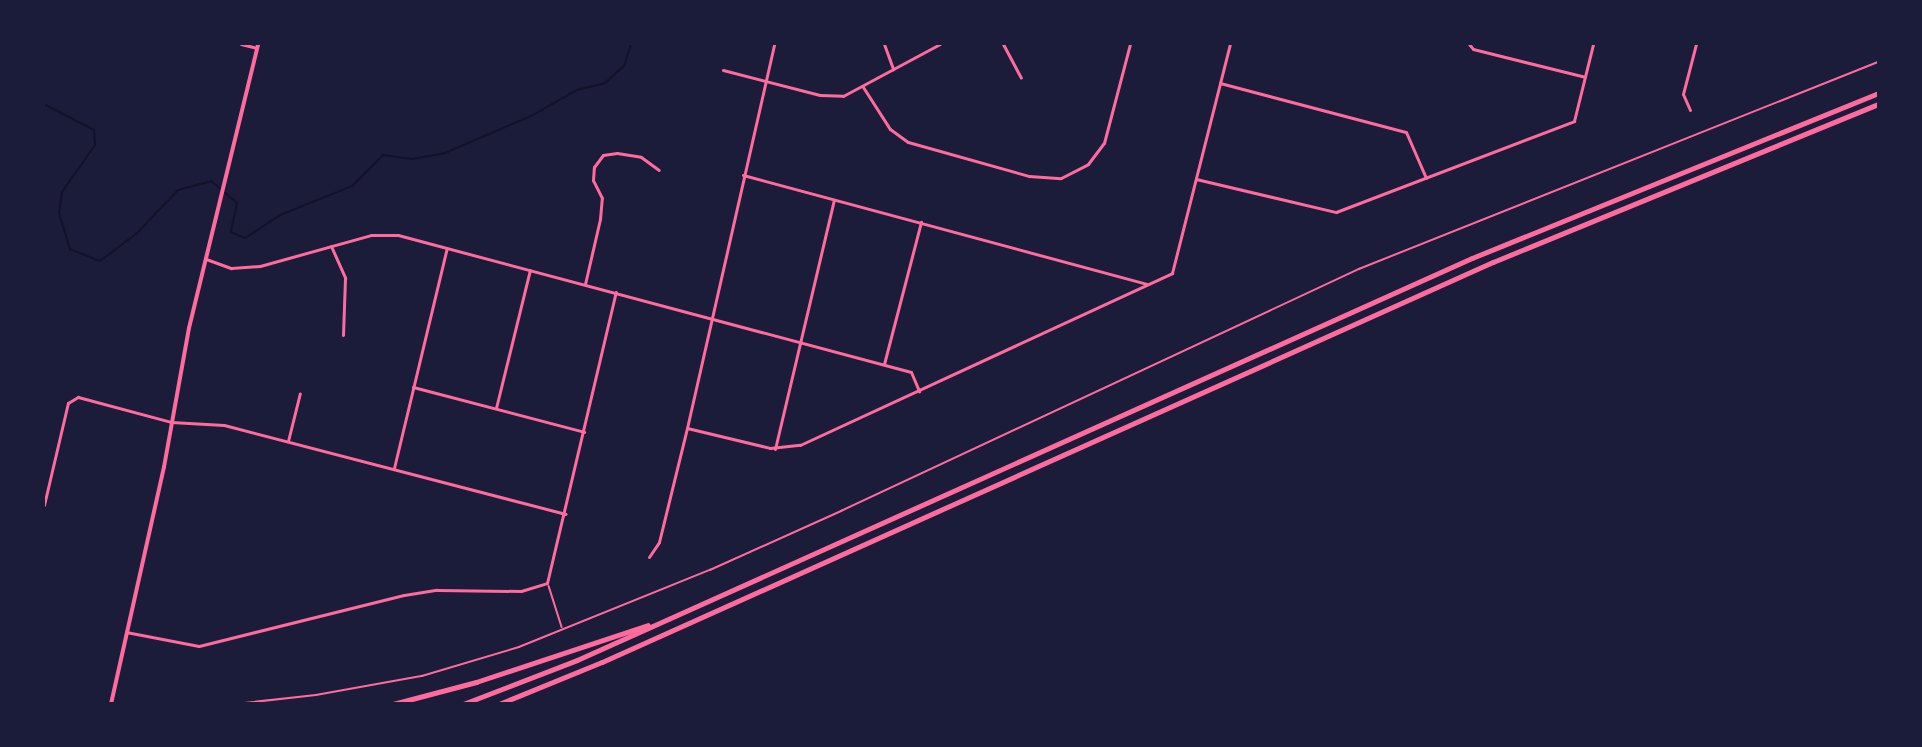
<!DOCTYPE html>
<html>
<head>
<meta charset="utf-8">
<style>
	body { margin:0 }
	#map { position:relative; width:1922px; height:747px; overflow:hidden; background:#1b1b3a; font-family:Signika,sans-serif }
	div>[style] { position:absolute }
	.stream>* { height:2px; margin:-1px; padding:0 1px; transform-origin:1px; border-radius:1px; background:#12122b }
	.path>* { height:1.5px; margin:-0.75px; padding:0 0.75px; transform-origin:0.75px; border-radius:0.75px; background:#ff6b9d }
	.minor>* { height:3px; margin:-1.5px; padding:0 1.5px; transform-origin:1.5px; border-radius:1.5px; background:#ff6b9d }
	.tertiary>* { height:4px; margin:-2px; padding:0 2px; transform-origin:2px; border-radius:2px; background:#ff6b9d }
	.trunk>* { height:5px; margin:-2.5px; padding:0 2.5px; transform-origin:2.5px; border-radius:2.5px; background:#ff6b9d }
	span { translate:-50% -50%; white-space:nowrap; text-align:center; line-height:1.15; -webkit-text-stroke:6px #1b1b3a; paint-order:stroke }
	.frame { position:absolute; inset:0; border:45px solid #1b1b3a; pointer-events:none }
</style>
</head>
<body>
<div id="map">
	<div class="stream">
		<div style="left:44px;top:104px;width:56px;rotate:27.5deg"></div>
		<div style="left:94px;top:130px;width:15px;rotate:86deg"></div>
		<div style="left:95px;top:145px;width:57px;rotate:125.1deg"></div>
		<div style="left:62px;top:192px;width:21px;rotate:98deg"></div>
		<div style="left:59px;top:213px;width:38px;rotate:73deg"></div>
		<div style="left:70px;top:249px;width:32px;rotate:22deg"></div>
		<div style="left:100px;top:261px;width:45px;rotate:-36.9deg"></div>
		<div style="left:136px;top:234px;width:61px;rotate:-46.3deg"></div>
		<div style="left:178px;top:190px;width:34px;rotate:-15deg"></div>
		<div style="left:211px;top:181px;width:34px;rotate:40deg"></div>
		<div style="left:237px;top:203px;width:30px;rotate:102deg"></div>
		<div style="left:231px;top:232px;width:15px;rotate:23deg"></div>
		<div style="left:245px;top:238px;width:42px;rotate:-33.3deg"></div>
		<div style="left:280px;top:215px;width:78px;rotate:-21.9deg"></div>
		<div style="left:352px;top:186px;width:44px;rotate:-45deg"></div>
		<div style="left:383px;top:155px;width:29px;rotate:8deg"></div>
		<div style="left:412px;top:159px;width:34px;rotate:-10deg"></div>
		<div style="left:445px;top:153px;width:94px;rotate:-23.3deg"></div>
		<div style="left:531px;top:116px;width:53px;rotate:-29.5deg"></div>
		<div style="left:577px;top:90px;width:29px;rotate:-14deg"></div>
		<div style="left:605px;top:83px;width:25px;rotate:-42deg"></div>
		<div style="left:624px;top:66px;width:23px;rotate:-72deg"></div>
	</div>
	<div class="path">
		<div style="left:549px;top:586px;width:43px;rotate:72.4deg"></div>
		<div style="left:129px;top:704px;width:34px"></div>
		<div style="left:235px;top:704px;width:81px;rotate:-6.3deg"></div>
		<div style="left:316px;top:695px;width:108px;rotate:-10.2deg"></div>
		<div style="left:422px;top:676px;width:101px;rotate:-16.6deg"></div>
		<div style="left:519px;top:647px;width:206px;rotate:-22deg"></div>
		<div style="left:710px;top:570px;width:144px;rotate:-24.2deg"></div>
		<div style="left:841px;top:511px;width:572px;rotate:-25.04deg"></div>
		<div style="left:1359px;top:269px;width:559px;rotate:-21.74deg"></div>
	</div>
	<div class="minor">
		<div style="left:241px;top:44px;width:16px;rotate:14deg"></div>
		<div style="left:884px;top:44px;width:27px;rotate:70deg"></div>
		<div style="left:1003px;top:44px;width:38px;rotate:62deg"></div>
		<div style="left:1469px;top:44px;width:6px;rotate:51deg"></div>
		<div style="left:1473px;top:49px;width:115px;rotate:14deg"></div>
		<div style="left:723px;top:70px;width:100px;rotate:14.5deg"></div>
		<div style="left:820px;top:95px;width:23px;rotate:2deg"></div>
		<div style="left:843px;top:96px;width:110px;rotate:-28.2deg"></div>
		<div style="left:1220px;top:83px;width:192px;rotate:14.8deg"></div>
		<div style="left:1406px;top:132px;width:50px;rotate:66.5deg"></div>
		<div style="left:863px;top:87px;width:50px;rotate:57.3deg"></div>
		<div style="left:890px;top:129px;width:22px;rotate:36deg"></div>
		<div style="left:908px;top:142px;width:126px;rotate:15.7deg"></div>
		<div style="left:1029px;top:176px;width:32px;rotate:4deg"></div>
		<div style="left:1061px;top:178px;width:30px;rotate:-27deg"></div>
		<div style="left:1088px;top:164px;width:26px;rotate:-53deg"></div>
		<div style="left:1104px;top:143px;width:102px;rotate:-75.3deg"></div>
		<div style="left:1690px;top:110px;width:17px;rotate:-114deg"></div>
		<div style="left:1683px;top:94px;width:52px;rotate:-75.4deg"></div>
		<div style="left:743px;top:175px;width:418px;rotate:15.1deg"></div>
		<div style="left:1196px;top:179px;width:144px;rotate:13.3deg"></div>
		<div style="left:1336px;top:212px;width:255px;rotate:-20.9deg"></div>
		<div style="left:1574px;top:121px;width:79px;rotate:-76.1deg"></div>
		<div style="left:331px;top:246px;width:35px;rotate:66deg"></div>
		<div style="left:345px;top:278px;width:57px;rotate:92deg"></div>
		<div style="left:206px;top:259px;width:27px;rotate:20deg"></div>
		<div style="left:231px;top:268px;width:29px;rotate:-4deg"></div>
		<div style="left:260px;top:266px;width:115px;rotate:-15.6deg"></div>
		<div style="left:371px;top:235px;width:27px"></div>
		<div style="left:398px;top:235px;width:531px;rotate:14.95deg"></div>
		<div style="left:911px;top:372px;width:21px;rotate:67deg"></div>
		<div style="left:585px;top:284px;width:67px;rotate:-77deg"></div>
		<div style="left:600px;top:219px;width:21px;rotate:-85deg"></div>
		<div style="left:602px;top:198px;width:20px;rotate:-117deg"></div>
		<div style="left:593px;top:180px;width:13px;rotate:-86deg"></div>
		<div style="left:594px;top:167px;width:15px;rotate:-53deg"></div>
		<div style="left:603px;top:155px;width:14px;rotate:-8deg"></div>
		<div style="left:617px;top:153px;width:24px;rotate:9deg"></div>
		<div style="left:641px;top:157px;width:22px;rotate:36deg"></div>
		<div style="left:884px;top:364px;width:147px;rotate:-75.4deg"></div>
		<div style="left:413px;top:387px;width:177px;rotate:14.7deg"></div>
		<div style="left:496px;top:408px;width:142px;rotate:-76.2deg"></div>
		<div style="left:687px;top:428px;width:85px;rotate:13.5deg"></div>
		<div style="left:770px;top:448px;width:30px;rotate:-6deg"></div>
		<div style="left:800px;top:445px;width:410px;rotate:-24.8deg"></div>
		<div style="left:1172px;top:273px;width:236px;rotate:-75.8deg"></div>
		<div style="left:288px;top:441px;width:49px;rotate:-76deg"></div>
		<div style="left:775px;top:449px;width:256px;rotate:-76.7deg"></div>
		<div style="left:394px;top:468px;width:226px;rotate:-76.5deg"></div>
		<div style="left:44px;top:505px;width:105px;rotate:-76.8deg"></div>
		<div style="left:68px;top:403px;width:12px;rotate:-31deg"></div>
		<div style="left:78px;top:397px;width:96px;rotate:15deg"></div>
		<div style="left:171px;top:422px;width:53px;rotate:3.2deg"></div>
		<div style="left:224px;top:425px;width:353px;rotate:14.6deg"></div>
		<div style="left:649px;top:557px;width:18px;rotate:-56deg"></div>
		<div style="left:659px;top:542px;width:117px;rotate:-76.2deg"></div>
		<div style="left:687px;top:428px;width:394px;rotate:-77.2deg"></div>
		<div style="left:126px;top:632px;width:74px;rotate:10.9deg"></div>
		<div style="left:199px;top:646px;width:211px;rotate:-14deg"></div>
		<div style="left:404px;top:595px;width:33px;rotate:-9deg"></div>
		<div style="left:437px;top:590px;width:84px;rotate:0.7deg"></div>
		<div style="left:521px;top:591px;width:27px;rotate:-17deg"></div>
		<div style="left:547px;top:583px;width:299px;rotate:-76.7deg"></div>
	</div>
	<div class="tertiary">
		<div style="left:111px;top:704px;width:243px;rotate:-77.4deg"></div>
		<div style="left:164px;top:467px;width:141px;rotate:-79.8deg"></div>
		<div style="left:189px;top:328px;width:292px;rotate:-76.3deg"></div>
	</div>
	<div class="trunk">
		<div style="left:393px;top:704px;width:86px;rotate:-14.8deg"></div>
		<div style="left:476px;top:682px;width:181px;rotate:-18.3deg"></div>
		<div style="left:463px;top:704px;width:122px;rotate:-21.1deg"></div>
		<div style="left:577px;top:660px;width:981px;rotate:-24.19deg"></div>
		<div style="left:1472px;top:258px;width:438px;rotate:-22.1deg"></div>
		<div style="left:499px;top:704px;width:111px;rotate:-22.2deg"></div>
		<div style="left:602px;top:662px;width:977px;rotate:-24.18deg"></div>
		<div style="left:1493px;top:262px;width:416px;rotate:-22.3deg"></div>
	</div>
	<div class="frame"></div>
</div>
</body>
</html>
